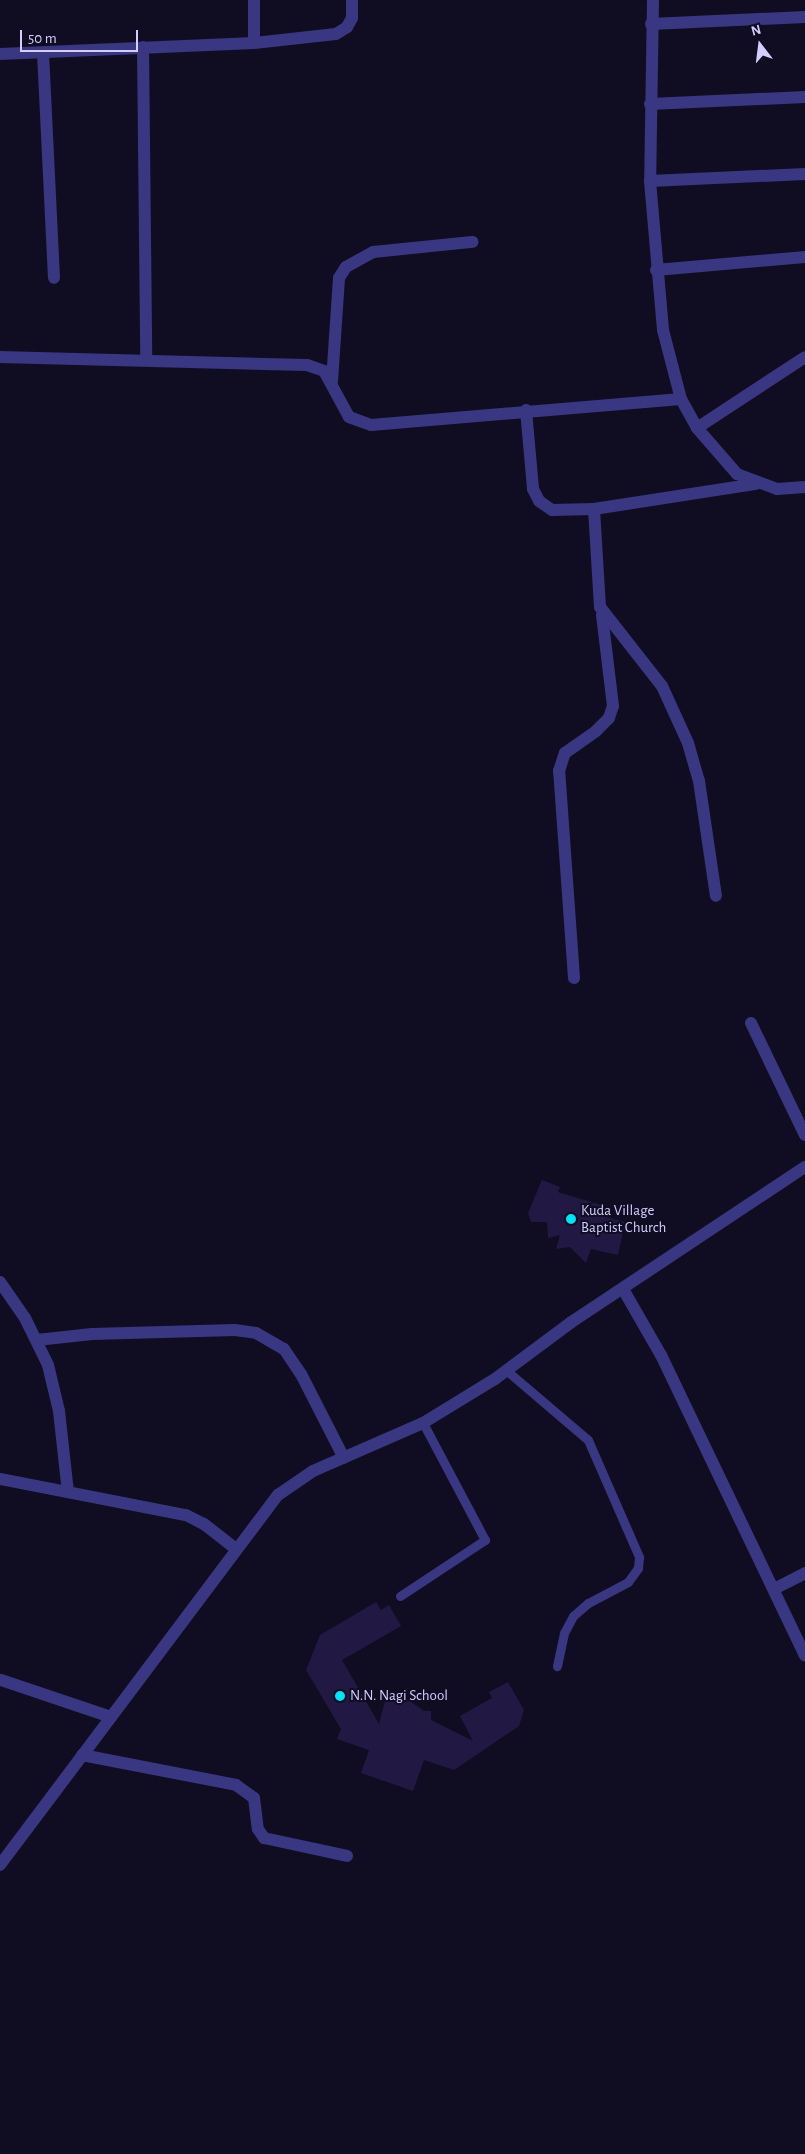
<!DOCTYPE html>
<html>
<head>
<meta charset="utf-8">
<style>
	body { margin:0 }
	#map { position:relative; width:805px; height:2154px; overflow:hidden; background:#100d22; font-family:"Alegreya Sans",sans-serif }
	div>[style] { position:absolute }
	.building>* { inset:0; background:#211943 }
	.service>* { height:9px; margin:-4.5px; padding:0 4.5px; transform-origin:4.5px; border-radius:4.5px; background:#393782 }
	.minor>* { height:12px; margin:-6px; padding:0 6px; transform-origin:6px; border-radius:6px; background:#393782 }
	.dots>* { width:14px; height:14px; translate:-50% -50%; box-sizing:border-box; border:2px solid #100d22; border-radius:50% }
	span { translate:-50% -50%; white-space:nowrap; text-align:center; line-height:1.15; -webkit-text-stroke:4px #100d22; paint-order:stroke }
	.poi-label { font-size:15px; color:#d3ceff }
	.left { translate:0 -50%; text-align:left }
	.north { position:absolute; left:735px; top:20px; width:50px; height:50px; -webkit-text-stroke:4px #100d22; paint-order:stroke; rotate:345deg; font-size:14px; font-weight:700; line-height:20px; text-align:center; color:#d3ceff }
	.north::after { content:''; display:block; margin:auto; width:18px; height:22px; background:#d3ceff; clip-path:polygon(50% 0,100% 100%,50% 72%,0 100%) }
	.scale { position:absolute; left:20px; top:30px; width:118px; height:22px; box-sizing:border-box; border:2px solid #d3ceff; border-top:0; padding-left:6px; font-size:15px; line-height:18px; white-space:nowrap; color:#d3ceff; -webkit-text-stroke:4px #100d22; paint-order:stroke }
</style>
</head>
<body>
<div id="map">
	<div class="building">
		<div style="clip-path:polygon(542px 1180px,560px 1187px,558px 1192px,601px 1205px,602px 1216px,625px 1222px,618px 1255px,591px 1249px,586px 1263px,570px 1247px,556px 1249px,560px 1235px,548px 1238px,547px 1222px,531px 1222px,528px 1213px)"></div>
		<div style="clip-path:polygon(376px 1602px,381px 1610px,389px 1605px,401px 1626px,342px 1660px,379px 1724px,385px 1701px,407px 1699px,424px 1711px,431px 1711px,431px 1720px,473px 1741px,460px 1716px,492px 1698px,489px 1692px,508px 1682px,524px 1710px,519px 1726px,454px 1770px,424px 1760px,413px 1791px,361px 1773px,369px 1750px,337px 1739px,341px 1729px,306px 1670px,320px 1635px)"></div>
	</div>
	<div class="service">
		<div style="left:507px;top:1371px;width:106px;rotate:40.4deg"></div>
		<div style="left:588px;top:1440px;width:128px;rotate:66.4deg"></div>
		<div style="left:639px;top:1557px;width:11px;rotate:95deg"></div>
		<div style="left:638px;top:1568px;width:17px;rotate:126deg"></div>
		<div style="left:628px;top:1582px;width:45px;rotate:152.3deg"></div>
		<div style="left:588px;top:1603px;width:20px;rotate:139deg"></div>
		<div style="left:573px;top:1616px;width:19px;rotate:118deg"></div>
		<div style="left:564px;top:1633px;width:34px;rotate:102deg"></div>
		<div style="left:400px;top:1596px;width:102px;rotate:-33.4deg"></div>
		<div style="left:485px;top:1540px;width:132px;rotate:-117.9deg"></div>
	</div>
	<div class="minor">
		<div style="left:653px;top:0;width:181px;rotate:90.9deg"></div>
		<div style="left:650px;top:181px;width:150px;rotate:85deg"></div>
		<div style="left:663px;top:330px;width:71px;rotate:75.4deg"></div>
		<div style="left:681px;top:399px;width:33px;rotate:61deg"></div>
		<div style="left:697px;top:428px;width:61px;rotate:49deg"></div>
		<div style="left:737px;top:474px;width:43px;rotate:20.6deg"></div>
		<div style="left:777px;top:489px;width:28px;rotate:-4deg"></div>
		<div style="left:651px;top:24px;width:154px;rotate:-2.6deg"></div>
		<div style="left:254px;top:43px;width:43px;rotate:-90deg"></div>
		<div style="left:143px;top:47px;width:312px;rotate:89.4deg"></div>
		<div style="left:43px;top:53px;width:225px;rotate:87.2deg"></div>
		<div style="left:0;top:54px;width:254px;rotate:-2.5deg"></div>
		<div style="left:254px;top:43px;width:82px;rotate:-6.3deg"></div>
		<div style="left:336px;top:34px;width:13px;rotate:-32deg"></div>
		<div style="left:347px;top:27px;width:10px;rotate:-61deg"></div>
		<div style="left:352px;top:18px;width:18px;rotate:-90deg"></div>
		<div style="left:650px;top:104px;width:155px;rotate:-2.6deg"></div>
		<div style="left:650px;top:181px;width:155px;rotate:-2.6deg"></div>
		<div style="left:656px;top:270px;width:150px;rotate:-5deg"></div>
		<div style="left:0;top:357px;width:307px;rotate:1.5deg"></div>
		<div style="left:307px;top:365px;width:18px;rotate:19deg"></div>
		<div style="left:324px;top:371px;width:52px;rotate:61.5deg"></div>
		<div style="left:349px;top:417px;width:23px;rotate:20deg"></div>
		<div style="left:371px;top:425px;width:311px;rotate:-4.8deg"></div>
		<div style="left:332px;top:381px;width:103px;rotate:-86.1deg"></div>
		<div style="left:339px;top:278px;width:13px;rotate:-58deg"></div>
		<div style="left:346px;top:267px;width:31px;rotate:-29deg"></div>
		<div style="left:373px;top:252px;width:100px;rotate:-5.8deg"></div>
		<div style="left:526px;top:410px;width:79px;rotate:84.9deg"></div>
		<div style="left:533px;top:489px;width:13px;rotate:63deg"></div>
		<div style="left:539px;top:501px;width:16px;rotate:35deg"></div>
		<div style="left:552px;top:510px;width:42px;rotate:-1.4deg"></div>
		<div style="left:594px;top:509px;width:164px;rotate:-8.8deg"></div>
		<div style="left:697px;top:428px;width:129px;rotate:-33.3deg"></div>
		<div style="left:594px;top:509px;width:98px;rotate:86.5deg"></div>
		<div style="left:600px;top:607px;width:100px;rotate:51.9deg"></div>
		<div style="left:662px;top:686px;width:63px;rotate:65.5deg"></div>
		<div style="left:688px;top:743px;width:40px;rotate:74deg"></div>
		<div style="left:699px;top:781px;width:116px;rotate:81.6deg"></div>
		<div style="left:574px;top:978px;width:208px;rotate:-94.1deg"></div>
		<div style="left:559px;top:771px;width:19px;rotate:-72deg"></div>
		<div style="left:565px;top:753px;width:38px;rotate:-35deg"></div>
		<div style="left:596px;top:731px;width:18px;rotate:-45deg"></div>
		<div style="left:609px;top:718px;width:13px;rotate:-72deg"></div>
		<div style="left:613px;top:706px;width:92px;rotate:-96.9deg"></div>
		<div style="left:751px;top:1023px;width:124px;rotate:64.3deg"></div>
		<div style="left:0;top:1282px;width:44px;rotate:55.2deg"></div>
		<div style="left:25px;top:1318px;width:52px;rotate:63.9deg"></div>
		<div style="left:48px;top:1365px;width:47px;rotate:76.6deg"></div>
		<div style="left:59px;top:1411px;width:81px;rotate:83.7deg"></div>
		<div style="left:623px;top:1289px;width:76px;rotate:60.1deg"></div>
		<div style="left:661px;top:1355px;width:333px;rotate:64.4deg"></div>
		<div style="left:37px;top:1340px;width:55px;rotate:-6.2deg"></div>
		<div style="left:92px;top:1334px;width:143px;rotate:-1.6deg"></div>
		<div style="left:235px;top:1330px;width:21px;rotate:8deg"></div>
		<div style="left:256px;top:1333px;width:32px;rotate:30deg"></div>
		<div style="left:284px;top:1349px;width:30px;rotate:56deg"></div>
		<div style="left:301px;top:1374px;width:94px;rotate:62.9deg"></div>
		<div style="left:0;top:1479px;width:189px;rotate:11deg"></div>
		<div style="left:186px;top:1515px;width:20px;rotate:27deg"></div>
		<div style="left:204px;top:1524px;width:41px;rotate:38deg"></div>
		<div style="left:774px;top:1589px;width:35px;rotate:-27deg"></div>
		<div style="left:1px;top:1680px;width:116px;rotate:18.6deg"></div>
		<div style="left:82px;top:1755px;width:157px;rotate:11deg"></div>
		<div style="left:236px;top:1785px;width:22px;rotate:36deg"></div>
		<div style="left:254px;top:1798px;width:31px;rotate:83deg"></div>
		<div style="left:258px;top:1829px;width:11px;rotate:56deg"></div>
		<div style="left:264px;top:1838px;width:85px;rotate:12.2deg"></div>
		<div style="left:0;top:1865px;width:463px;rotate:-53.1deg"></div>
		<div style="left:278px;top:1495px;width:42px;rotate:-34.4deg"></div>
		<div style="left:313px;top:1471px;width:120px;rotate:-23.6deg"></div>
		<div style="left:423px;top:1423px;width:84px;rotate:-31.4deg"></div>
		<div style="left:495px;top:1379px;width:94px;rotate:-36.7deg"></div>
		<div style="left:570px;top:1323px;width:282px;rotate:-33.6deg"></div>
	</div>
	<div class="dots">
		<div style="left:571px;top:1219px;background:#00e2f9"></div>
		<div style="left:340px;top:1696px;background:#00e2f9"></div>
	</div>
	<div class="poi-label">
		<span class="left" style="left:581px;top:1219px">Kuda Village<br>Baptist Church</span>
		<span class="left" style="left:350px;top:1696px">N.N. Nagi School</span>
	</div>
	<div class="north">N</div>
	<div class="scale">50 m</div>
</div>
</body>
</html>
